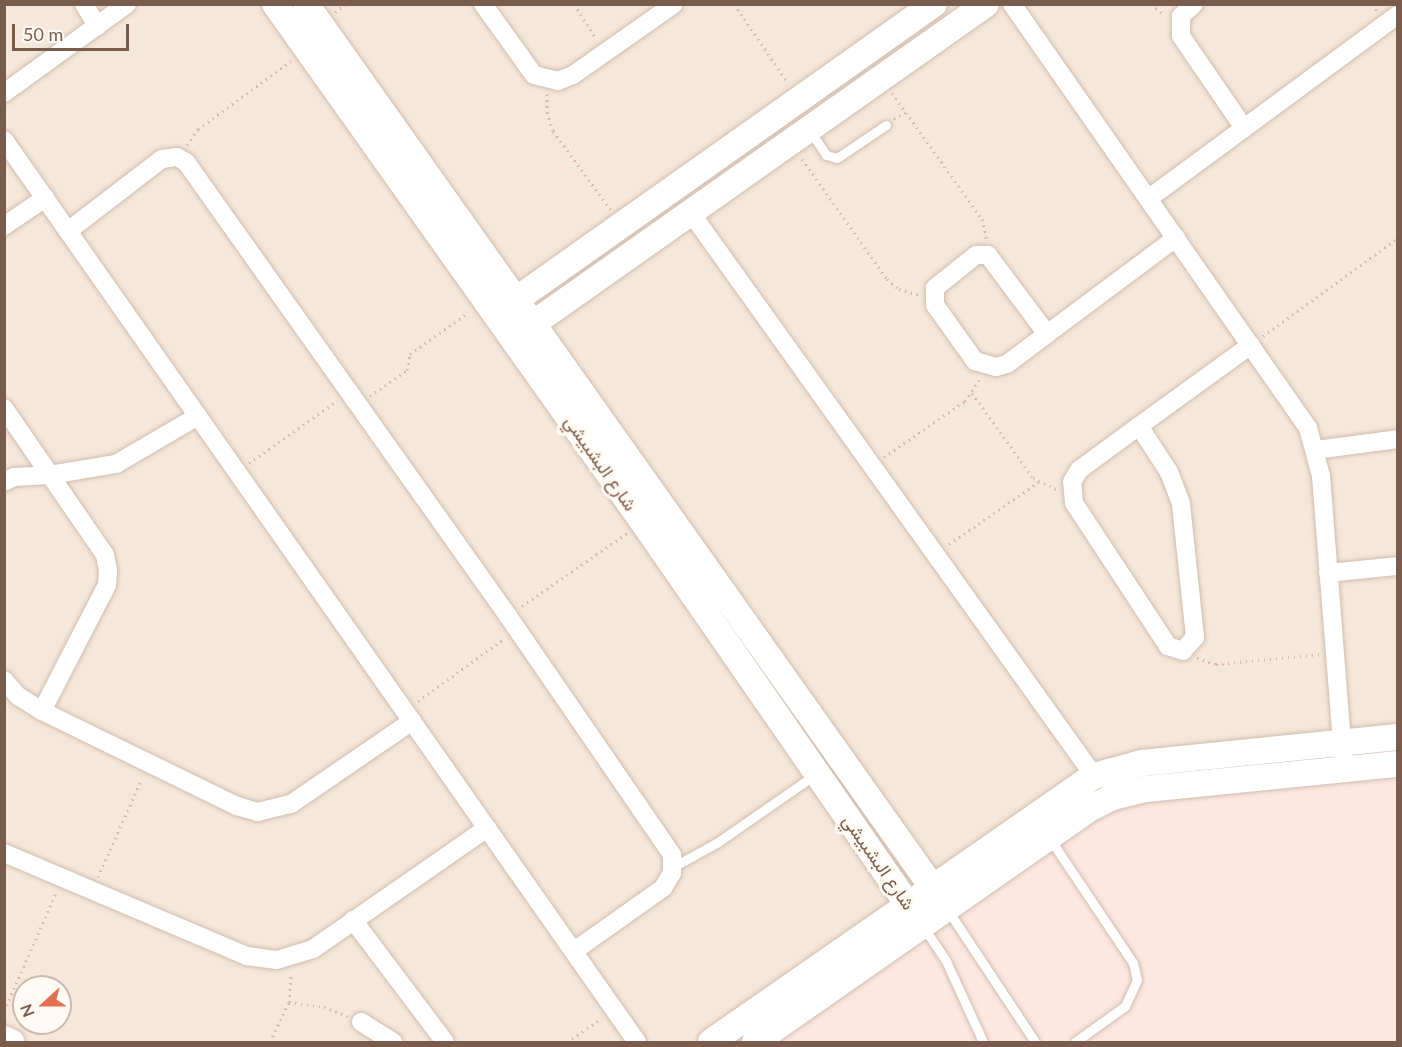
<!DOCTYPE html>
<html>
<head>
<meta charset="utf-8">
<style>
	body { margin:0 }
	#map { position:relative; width:1402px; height:1047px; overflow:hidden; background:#fdf6ec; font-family:Lato,Vazirmatn,sans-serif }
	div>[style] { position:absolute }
	.residential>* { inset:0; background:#f5e8da }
	.commercial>* { inset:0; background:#fde8e0 }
	.path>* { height:3px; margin-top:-1.5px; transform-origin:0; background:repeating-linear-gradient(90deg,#d9b8a5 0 1.5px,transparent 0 6px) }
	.roads { filter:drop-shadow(0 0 2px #d1beb0) drop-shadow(0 0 2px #d1beb0) }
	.lane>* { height:9px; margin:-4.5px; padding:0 4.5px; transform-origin:4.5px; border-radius:4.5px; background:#fff }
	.street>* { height:18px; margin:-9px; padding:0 9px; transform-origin:9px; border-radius:9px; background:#fff }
	.secondary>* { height:26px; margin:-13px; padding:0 13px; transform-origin:13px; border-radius:13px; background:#fff }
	span { translate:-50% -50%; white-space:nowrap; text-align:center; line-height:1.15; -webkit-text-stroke:6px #fffaf3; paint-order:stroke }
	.street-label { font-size:18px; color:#7a5c4d }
	.frame { position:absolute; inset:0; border:6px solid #7a5c4d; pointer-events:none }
	.north { position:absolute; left:12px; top:975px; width:60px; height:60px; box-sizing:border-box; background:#fffaf3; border:2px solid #cabbb1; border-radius:50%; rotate:249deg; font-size:16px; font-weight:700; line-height:24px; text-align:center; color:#7a5c4d }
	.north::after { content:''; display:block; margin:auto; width:21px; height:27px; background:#e76f51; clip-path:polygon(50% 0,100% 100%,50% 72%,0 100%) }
	.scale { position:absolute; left:12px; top:24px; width:117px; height:27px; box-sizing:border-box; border:3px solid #7a5c4d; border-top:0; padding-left:8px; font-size:18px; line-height:21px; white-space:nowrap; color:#7a5c4d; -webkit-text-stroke:4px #fffaf3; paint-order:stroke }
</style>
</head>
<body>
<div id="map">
	<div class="residential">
		<div style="clip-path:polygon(evenodd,4px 5px,1397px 5px,1397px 1042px,5px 1042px,4px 5px,24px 987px,60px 987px,60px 1023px,24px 1023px,24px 987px)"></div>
	</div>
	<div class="commercial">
		<div style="clip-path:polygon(1397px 748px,1397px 1042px,731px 1042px,1110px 786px,1147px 773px)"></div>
	</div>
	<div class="path">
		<div style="left:574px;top:4px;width:40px;rotate:57.1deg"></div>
		<div style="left:734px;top:4px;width:96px;rotate:55.6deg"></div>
		<div style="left:1151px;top:4px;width:17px;rotate:40deg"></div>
		<div style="left:1372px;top:4px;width:10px;rotate:53deg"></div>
		<div style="left:335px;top:12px;width:14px;rotate:-36deg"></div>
		<div style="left:892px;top:93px;width:155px;rotate:54.5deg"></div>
		<div style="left:982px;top:219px;width:22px;rotate:77deg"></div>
		<div style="left:547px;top:94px;width:18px;rotate:90deg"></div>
		<div style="left:547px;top:112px;width:20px;rotate:72deg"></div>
		<div style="left:553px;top:131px;width:97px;rotate:53.8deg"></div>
		<div style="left:894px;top:119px;width:13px;rotate:-32deg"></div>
		<div style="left:187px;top:145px;width:19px;rotate:-55deg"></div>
		<div style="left:198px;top:129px;width:115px;rotate:-36.2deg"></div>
		<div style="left:802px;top:159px;width:147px;rotate:54.7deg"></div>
		<div style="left:887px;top:279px;width:16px;rotate:40deg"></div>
		<div style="left:899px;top:289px;width:22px;rotate:16deg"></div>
		<div style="left:1263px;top:336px;width:167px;rotate:-36deg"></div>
		<div style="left:972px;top:393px;width:105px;rotate:54.3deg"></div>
		<div style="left:1033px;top:478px;width:26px;rotate:25deg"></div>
		<div style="left:370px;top:396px;width:45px;rotate:-35.1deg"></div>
		<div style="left:407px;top:370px;width:16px;rotate:-79deg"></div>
		<div style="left:410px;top:354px;width:72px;rotate:-35.4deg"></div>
		<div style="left:884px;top:457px;width:98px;rotate:-34.7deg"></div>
		<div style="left:965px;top:401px;width:27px;rotate:-56deg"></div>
		<div style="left:249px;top:463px;width:108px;rotate:-35.2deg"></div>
		<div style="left:949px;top:544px;width:109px;rotate:-34.6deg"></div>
		<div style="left:522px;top:606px;width:128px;rotate:-34.8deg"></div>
		<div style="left:1197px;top:658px;width:20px;rotate:18deg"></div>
		<div style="left:1216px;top:664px;width:105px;rotate:-5.4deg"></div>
		<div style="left:418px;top:701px;width:107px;rotate:-35.9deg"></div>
		<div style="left:98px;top:877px;width:108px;rotate:-66deg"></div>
		<div style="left:289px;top:1002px;width:35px;rotate:8deg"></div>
		<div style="left:324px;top:1007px;width:26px;rotate:21deg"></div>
		<div style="left:4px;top:1011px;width:129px;rotate:-66.2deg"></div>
		<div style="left:270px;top:1042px;width:44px;rotate:-64.6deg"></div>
		<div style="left:289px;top:1002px;width:28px;rotate:-86deg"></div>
		<div style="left:567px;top:1042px;width:42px;rotate:-34.4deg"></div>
	</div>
	<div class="roads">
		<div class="lane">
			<div style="left:810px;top:131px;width:29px;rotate:56deg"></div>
			<div style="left:826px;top:155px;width:11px;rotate:15deg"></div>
			<div style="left:837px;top:158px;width:59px;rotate:-34deg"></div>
			<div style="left:1050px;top:839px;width:149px;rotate:56.2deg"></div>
			<div style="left:1133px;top:963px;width:17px;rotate:77deg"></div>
			<div style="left:1137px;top:980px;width:29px;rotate:115deg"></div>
			<div style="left:1125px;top:1006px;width:62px;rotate:144.2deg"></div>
			<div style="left:673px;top:867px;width:51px;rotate:-29.1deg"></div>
			<div style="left:718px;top:842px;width:119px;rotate:-34.8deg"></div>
			<div style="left:947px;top:909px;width:159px;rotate:56.5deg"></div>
			<div style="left:924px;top:928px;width:40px;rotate:56deg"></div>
			<div style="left:946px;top:961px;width:89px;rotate:65.4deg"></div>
		</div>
		<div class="street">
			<div style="left:84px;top:4px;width:26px;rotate:59deg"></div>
			<div style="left:483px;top:4px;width:87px;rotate:54.3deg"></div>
			<div style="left:534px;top:75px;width:25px;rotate:14deg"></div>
			<div style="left:558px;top:81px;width:16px;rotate:-22deg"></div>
			<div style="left:573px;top:75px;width:123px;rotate:-35.1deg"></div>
			<div style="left:1012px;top:4px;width:517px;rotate:55.08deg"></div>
			<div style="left:1308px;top:428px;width:50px;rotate:74.8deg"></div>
			<div style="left:1321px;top:476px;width:278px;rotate:85.5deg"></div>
			<div style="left:1194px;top:4px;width:18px;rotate:137deg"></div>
			<div style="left:1181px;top:16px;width:20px;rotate:90deg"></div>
			<div style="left:1181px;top:36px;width:112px;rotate:55.6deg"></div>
			<div style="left:4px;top:93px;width:152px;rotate:-35.9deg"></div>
			<div style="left:4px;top:140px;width:1102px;rotate:54.94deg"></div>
			<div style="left:1148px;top:199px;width:310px;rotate:-36.4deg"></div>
			<div style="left:691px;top:213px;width:692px;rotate:54.4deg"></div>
			<div style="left:4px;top:226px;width:50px;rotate:-34.3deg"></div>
			<div style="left:68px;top:231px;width:118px;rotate:-37.5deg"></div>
			<div style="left:162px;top:159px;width:15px;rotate:-8deg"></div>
			<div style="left:177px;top:157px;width:10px;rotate:29deg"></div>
			<div style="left:186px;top:162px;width:557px;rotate:54.65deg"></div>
			<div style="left:508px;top:616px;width:290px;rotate:55.5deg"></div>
			<div style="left:672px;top:855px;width:18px;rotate:90deg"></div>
			<div style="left:672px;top:873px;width:17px;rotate:121deg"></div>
			<div style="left:663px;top:888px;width:109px;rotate:144.7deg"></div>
			<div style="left:1047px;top:334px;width:99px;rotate:-126.8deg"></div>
			<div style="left:988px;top:255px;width:12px;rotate:180deg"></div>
			<div style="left:976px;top:255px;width:53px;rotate:141.2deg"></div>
			<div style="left:935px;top:288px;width:17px;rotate:90deg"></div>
			<div style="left:935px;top:305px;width:69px;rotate:54.5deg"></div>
			<div style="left:975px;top:361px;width:22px;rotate:16deg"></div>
			<div style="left:996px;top:367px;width:11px;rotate:-15deg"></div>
			<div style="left:1007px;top:364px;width:50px;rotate:-36.9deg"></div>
			<div style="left:1047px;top:334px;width:161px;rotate:-36.7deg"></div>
			<div style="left:4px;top:408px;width:178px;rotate:55.5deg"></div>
			<div style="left:105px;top:555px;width:16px;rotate:79deg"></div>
			<div style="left:108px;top:571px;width:14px;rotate:94deg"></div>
			<div style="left:107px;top:585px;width:142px;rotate:117.3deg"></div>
			<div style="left:1139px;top:426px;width:55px;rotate:56.9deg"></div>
			<div style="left:1169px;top:472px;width:34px;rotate:69deg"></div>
			<div style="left:1181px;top:504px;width:134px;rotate:84deg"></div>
			<div style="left:1195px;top:637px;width:18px;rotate:131deg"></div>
			<div style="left:1183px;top:651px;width:16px;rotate:-162deg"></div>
			<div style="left:1168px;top:646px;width:171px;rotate:-123.3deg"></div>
			<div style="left:1074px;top:503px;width:21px;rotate:-95deg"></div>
			<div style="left:1072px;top:482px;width:14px;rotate:-60deg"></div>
			<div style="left:1079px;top:470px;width:74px;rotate:-36.3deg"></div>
			<div style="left:1139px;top:426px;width:138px;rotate:-35.9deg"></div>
			<div style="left:1316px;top:450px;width:83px;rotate:-7.6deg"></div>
			<div style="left:4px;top:482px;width:11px;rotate:-27deg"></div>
			<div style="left:14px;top:477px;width:36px;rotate:-3deg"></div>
			<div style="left:50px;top:475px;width:67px;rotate:-9.5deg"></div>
			<div style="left:116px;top:464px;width:95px;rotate:-30.3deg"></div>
			<div style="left:1328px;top:573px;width:70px;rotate:-5.7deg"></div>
			<div style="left:4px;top:680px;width:21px;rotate:49deg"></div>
			<div style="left:18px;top:696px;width:28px;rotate:32deg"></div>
			<div style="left:42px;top:711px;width:217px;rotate:26deg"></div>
			<div style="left:237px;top:806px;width:22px;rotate:16deg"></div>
			<div style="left:258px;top:812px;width:34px;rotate:-14deg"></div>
			<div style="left:291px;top:804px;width:147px;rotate:-34.4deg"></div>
			<div style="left:4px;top:853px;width:264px;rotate:23deg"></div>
			<div style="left:247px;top:956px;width:30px;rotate:8deg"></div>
			<div style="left:277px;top:960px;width:38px;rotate:-17deg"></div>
			<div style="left:313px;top:949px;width:212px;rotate:-34.8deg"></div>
			<div style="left:353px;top:920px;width:153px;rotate:53deg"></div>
			<div style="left:361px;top:1022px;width:38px;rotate:32deg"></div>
		</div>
		<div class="secondary">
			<div style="left:275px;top:4px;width:635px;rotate:54.61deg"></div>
			<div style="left:643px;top:522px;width:490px;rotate:55.3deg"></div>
			<div style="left:306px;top:4px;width:1108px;rotate:54.66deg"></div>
			<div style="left:503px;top:309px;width:528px;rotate:-35.29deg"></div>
			<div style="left:520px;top:333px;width:570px;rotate:-35.22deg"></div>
			<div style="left:4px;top:1039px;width:8px;rotate:23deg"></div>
			<div style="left:711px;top:1042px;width:466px;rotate:-34.8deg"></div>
			<div style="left:1094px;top:776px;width:50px;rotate:-15.2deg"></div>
			<div style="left:1142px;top:763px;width:257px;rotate:-5.8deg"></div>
			<div style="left:755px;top:1042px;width:405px;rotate:-34.9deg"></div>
			<div style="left:1087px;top:810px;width:29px;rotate:-27deg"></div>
			<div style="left:1113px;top:797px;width:34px;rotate:-14deg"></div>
			<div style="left:1146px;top:789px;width:253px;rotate:-5.7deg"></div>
		</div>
	</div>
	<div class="street-label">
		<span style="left:601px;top:463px;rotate:55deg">شارع البشبيشي</span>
		<span style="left:879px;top:862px;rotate:55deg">شارع البشبيشي</span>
	</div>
	<div class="frame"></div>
	<div class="north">N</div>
	<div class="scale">50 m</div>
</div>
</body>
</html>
